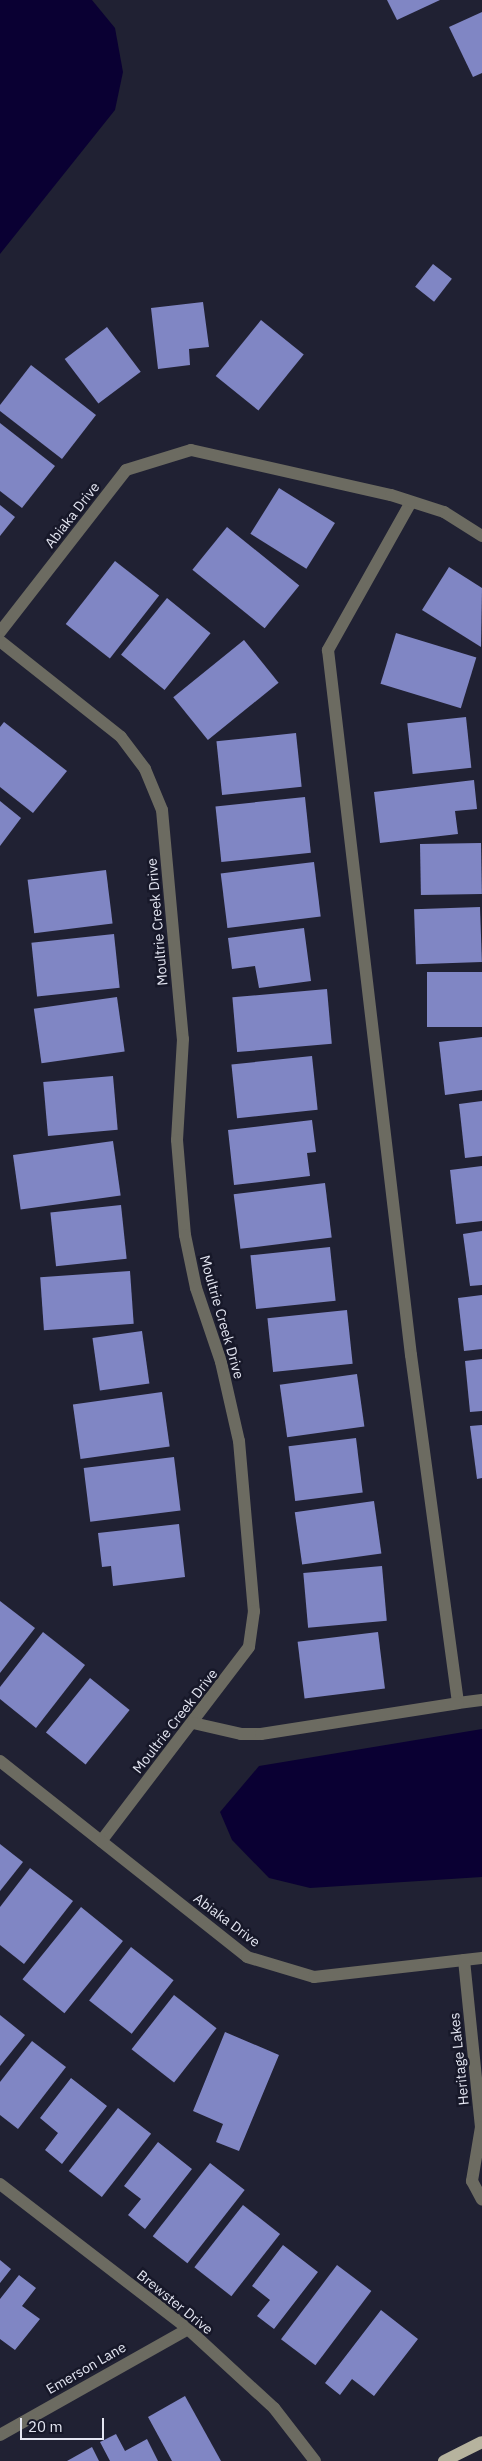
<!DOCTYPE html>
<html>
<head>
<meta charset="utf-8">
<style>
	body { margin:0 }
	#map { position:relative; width:482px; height:2461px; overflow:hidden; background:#202133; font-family:"IBM Plex Sans",sans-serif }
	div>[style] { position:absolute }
	.water>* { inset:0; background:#0a0033 }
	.building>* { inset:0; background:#8086c4; transform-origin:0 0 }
	.minor>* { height:12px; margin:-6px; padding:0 6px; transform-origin:6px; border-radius:6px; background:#6c6b61 }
	.major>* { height:12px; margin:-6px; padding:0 6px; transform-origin:6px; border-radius:6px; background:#b6b39e }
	span { translate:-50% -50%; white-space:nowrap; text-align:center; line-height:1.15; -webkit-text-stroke:5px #171829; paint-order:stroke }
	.street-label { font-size:14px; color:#e4e6f2 }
	.scale { position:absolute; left:20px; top:2418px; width:84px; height:22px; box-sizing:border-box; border:2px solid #e4e6f2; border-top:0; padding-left:6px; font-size:15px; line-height:18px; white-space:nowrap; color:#e4e6f2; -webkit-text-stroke:4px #171829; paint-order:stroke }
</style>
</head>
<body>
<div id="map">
	<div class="water">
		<div style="clip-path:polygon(0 0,92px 0,115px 28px,123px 72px,115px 110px,0 254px)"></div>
		<div style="clip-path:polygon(482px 1729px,482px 1877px,310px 1888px,269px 1878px,232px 1840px,220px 1812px,259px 1766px)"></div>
	</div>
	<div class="building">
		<div style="clip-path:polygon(387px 0,440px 0,397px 20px)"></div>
		<div style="clip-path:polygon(482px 12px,482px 73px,473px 77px,449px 27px)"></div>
		<div style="left:433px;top:264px;width:24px;height:29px;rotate:38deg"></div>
		<div style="clip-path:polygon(203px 302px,209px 347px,189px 349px,190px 365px,158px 369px,151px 308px)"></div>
		<div style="left:261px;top:320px;width:55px;height:72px;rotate:39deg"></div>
		<div style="left:107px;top:327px;width:56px;height:53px;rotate:53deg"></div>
		<div style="clip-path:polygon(31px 365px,96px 415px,62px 459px,0 411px,0 405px)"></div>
		<div style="clip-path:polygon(0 423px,55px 466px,22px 508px,0 491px)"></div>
		<div style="left:279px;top:488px;width:66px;height:54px;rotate:32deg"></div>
		<div style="clip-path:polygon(0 505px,15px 517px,0 536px)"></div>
		<div style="left:227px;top:527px;width:93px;height:55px;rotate:39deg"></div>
		<div style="left:115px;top:561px;width:56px;height:80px;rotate:38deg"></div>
		<div style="clip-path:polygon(449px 567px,482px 588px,481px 647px,422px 610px)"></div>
		<div style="left:167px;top:598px;width:56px;height:73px;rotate:39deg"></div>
		<div style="left:396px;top:633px;width:84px;height:53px;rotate:17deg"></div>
		<div style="left:244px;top:640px;width:55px;height:91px;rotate:51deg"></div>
		<div style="left:466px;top:717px;width:51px;height:59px;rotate:84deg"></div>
		<div style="clip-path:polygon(4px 722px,67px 771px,33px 813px,0 787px,0 727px)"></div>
		<div style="left:296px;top:733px;width:54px;height:80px;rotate:84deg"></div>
		<div style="clip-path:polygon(474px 780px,477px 809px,455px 811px,458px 834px,380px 843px,374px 792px)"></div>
		<div style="left:305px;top:797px;width:56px;height:90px;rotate:84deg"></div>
		<div style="clip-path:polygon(0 801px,21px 818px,0 846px)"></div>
		<div style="left:481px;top:843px;width:51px;height:61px;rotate:89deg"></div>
		<div style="left:314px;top:862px;width:55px;height:94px;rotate:83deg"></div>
		<div style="left:106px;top:870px;width:54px;height:79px;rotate:83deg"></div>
		<div style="left:480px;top:907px;width:55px;height:66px;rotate:88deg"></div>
		<div style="clip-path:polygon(304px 928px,311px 981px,259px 988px,255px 966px,232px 969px,228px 938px)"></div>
		<div style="left:114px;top:934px;width:54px;height:83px;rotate:84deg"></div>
		<div style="left:482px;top:972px;width:55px;height:55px;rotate:90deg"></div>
		<div style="left:327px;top:989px;width:55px;height:95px;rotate:85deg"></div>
		<div style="left:117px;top:997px;width:55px;height:84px;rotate:82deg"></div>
		<div style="clip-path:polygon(482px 1037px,482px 1090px,445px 1095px,439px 1042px)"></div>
		<div style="left:312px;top:1056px;width:54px;height:81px;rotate:84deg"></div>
		<div style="left:113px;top:1076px;width:54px;height:70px;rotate:85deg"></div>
		<div style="clip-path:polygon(482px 1101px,482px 1156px,465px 1158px,459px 1104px)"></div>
		<div style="clip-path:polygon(312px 1120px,316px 1152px,307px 1153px,310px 1176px,234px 1185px,228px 1130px)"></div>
		<div style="left:113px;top:1141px;width:55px;height:101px;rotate:82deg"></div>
		<div style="clip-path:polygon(482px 1166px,482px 1221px,456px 1224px,450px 1170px)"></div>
		<div style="left:325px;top:1183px;width:55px;height:92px;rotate:83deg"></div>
		<div style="left:121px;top:1205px;width:54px;height:71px;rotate:84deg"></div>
		<div style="clip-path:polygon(482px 1231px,482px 1285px,470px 1286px,463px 1234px)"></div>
		<div style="left:330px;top:1247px;width:54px;height:80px;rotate:84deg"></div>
		<div style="left:130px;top:1271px;width:53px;height:90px;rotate:86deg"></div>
		<div style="clip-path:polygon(482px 1295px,482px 1349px,464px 1351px,458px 1298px)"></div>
		<div style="left:347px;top:1310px;width:54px;height:80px;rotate:84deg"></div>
		<div style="left:142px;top:1331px;width:53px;height:50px;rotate:82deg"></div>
		<div style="clip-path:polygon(482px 1359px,482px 1411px,470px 1412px,465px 1361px)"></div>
		<div style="left:357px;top:1374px;width:53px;height:78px;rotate:82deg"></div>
		<div style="left:162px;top:1392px;width:55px;height:90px;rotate:82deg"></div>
		<div style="clip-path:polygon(482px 1425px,482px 1478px,477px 1479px,470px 1426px)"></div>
		<div style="left:356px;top:1438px;width:55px;height:68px;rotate:83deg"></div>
		<div style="left:174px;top:1457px;width:54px;height:91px;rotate:83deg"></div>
		<div style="left:374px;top:1501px;width:53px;height:80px;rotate:82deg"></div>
		<div style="clip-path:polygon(179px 1524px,185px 1577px,113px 1586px,111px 1566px,102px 1567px,98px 1533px)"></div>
		<div style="left:382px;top:1566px;width:55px;height:79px;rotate:85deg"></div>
		<div style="clip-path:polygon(0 1601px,35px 1628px,0 1673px)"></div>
		<div style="clip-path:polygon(43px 1632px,85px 1665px,36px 1728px,0 1699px,0 1687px)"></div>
		<div style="left:378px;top:1632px;width:57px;height:81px;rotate:83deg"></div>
		<div style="left:90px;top:1678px;width:51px;height:70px;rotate:39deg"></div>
		<div style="clip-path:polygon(0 1844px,23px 1862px,0 1891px)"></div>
		<div style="clip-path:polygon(30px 1868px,73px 1901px,24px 1964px,0 1945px,0 1907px)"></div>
		<div style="left:81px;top:1907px;width:54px;height:93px;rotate:39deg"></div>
		<div style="left:131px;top:1947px;width:54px;height:68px;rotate:38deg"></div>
		<div style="left:174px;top:1995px;width:54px;height:69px;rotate:38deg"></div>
		<div style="clip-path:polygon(0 2015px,25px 2035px,0 2066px)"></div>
		<div style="clip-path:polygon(225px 2032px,279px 2055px,239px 2151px,216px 2142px,223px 2124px,193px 2111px)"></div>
		<div style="clip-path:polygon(32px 2041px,66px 2067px,18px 2129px,0 2115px,0 2082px)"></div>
		<div style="clip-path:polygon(71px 2078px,107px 2106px,62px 2164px,45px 2150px,58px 2133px,40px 2118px)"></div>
		<div style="left:118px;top:2108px;width:42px;height:80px;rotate:38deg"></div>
		<div style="clip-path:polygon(158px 2142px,192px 2169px,145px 2229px,128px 2215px,141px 2199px,124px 2186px)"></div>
		<div style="left:210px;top:2163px;width:44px;height:93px;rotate:38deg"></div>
		<div style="left:243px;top:2205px;width:47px;height:79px;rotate:38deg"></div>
		<div style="clip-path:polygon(283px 2245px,318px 2272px,274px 2329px,257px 2316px,270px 2300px,252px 2286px)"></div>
		<div style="clip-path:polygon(0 2260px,11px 2269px,0 2283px)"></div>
		<div style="left:337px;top:2265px;width:43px;height:93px;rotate:37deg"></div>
		<div style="clip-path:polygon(19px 2275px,36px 2288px,22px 2306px,40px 2319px,15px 2350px,0 2339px,0 2299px)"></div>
		<div style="clip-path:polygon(381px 2310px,418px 2339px,374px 2396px,352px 2379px,340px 2395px,325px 2383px)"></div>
		<div style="clip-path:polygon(185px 2396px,221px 2461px,172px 2461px,148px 2417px)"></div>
		<div style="clip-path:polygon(116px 2434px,125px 2451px,147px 2439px,158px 2461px,110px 2461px,100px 2442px)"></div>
		<div style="clip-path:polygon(92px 2447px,99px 2461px,67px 2461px)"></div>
	</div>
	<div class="minor">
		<div style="left:411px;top:502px;width:170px;rotate:119.3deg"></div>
		<div style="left:328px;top:650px;width:710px;rotate:83.29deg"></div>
		<div style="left:411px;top:1355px;width:351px;rotate:82.3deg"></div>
		<div style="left:458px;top:1703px;width:24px;rotate:-7deg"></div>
		<div style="left:0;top:632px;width:205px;rotate:-52.1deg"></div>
		<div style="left:126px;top:470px;width:68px;rotate:-17.1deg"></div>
		<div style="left:191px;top:450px;width:205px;rotate:12.7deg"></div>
		<div style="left:391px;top:495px;width:56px;rotate:17.8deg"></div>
		<div style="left:444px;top:512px;width:45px;rotate:32.3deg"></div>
		<div style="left:0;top:641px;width:154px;rotate:38.4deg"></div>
		<div style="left:121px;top:737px;width:40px;rotate:53deg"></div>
		<div style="left:145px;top:769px;width:44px;rotate:67.5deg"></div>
		<div style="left:162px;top:810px;width:230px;rotate:84.8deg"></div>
		<div style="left:183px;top:1039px;width:101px;rotate:93.4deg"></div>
		<div style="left:177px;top:1140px;width:95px;rotate:85.2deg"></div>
		<div style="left:185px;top:1235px;width:54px;rotate:78.3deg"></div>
		<div style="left:196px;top:1288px;width:78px;rotate:71.3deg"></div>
		<div style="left:221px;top:1362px;width:81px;rotate:77.2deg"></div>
		<div style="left:239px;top:1441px;width:171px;rotate:85deg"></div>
		<div style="left:254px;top:1611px;width:36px;rotate:98deg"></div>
		<div style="left:249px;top:1647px;width:244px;rotate:127.3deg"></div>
		<div style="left:193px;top:1723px;width:49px;rotate:12.9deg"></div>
		<div style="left:241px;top:1734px;width:20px"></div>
		<div style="left:261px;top:1734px;width:199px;rotate:-8.9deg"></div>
		<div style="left:0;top:1761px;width:315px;rotate:38.4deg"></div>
		<div style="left:247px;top:1957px;width:70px;rotate:16.6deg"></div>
		<div style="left:314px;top:1977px;width:169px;rotate:-6.5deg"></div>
		<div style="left:464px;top:1960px;width:168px;rotate:84.2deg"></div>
		<div style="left:481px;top:2127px;width:55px;rotate:99.5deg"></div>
		<div style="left:472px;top:2181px;width:21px;rotate:62deg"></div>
		<div style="left:0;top:2184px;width:237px;rotate:37.6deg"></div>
		<div style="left:188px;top:2329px;width:117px;rotate:42.6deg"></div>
		<div style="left:274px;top:2408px;width:67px;rotate:52.3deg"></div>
		<div style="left:0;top:2435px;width:216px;rotate:-29.4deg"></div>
	</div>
	<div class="major">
		<div style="left:444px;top:2461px;width:42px;rotate:-26.6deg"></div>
	</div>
	<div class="street-label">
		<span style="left:72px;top:515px;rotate:-52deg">Abiaka Drive</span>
		<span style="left:157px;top:922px;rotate:-95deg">Moultrie Creek Drive</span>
		<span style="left:222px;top:1317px;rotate:74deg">Moultrie Creek Drive</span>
		<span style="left:175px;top:1721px;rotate:-52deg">Moultrie Creek Drive</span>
		<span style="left:227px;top:1920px;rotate:37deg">Abiaka Drive</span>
		<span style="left:459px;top:2059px;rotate:-96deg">Heritage Lakes</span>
		<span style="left:175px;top:2302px;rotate:39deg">Brewster Drive</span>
		<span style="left:86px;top:2368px;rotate:-30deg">Emerson Lane</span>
	</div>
	<div class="scale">20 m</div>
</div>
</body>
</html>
